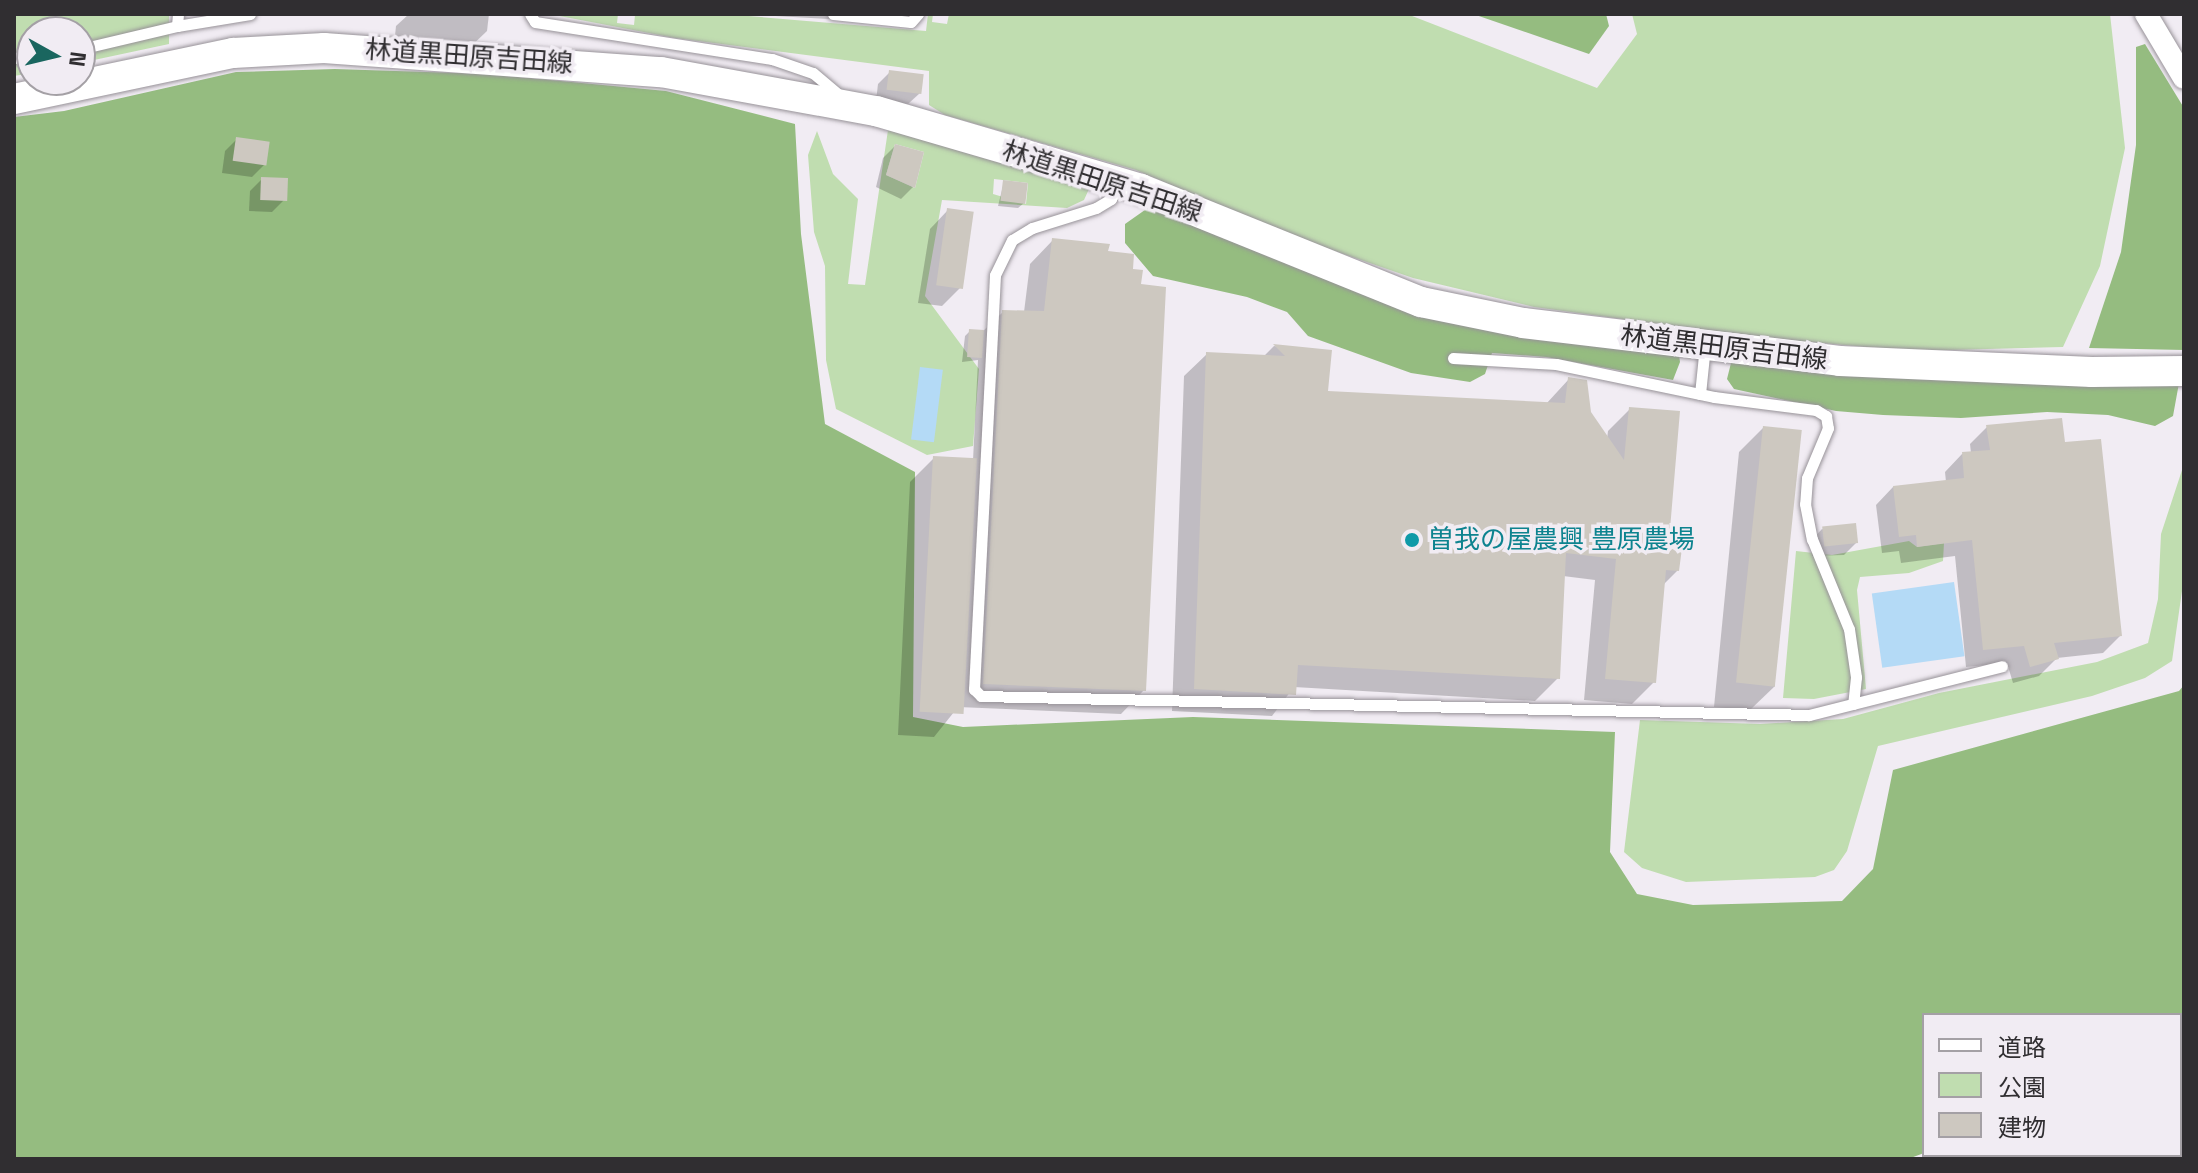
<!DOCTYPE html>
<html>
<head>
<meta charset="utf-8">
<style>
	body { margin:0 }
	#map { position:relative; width:2198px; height:1173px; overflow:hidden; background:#f1ecf3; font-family:"Space Grotesk","Noto Sans JP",sans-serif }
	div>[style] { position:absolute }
	.green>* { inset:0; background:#c0ddb0 }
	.forest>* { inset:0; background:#95bc80 }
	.water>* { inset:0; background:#b4daf6; transform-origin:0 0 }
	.shadow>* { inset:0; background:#0003 }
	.building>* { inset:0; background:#cdc8c0; transform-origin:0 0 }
	.roads { filter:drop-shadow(0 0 2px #979298) drop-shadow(0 0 2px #979298) }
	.lane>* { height:11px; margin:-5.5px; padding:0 5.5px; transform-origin:5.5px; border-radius:5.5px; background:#fff }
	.street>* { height:22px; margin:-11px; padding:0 11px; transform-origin:11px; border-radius:11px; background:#fff }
	.secondary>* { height:30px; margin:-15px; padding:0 15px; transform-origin:15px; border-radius:15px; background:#fff }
	.dots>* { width:22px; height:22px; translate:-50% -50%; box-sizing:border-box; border:4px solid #f1ecf3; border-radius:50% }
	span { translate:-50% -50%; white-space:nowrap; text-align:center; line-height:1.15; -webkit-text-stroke:7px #f1ecf3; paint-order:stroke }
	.street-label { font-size:26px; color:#302e31 }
	.culture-label { font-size:26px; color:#0d838f }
	.left { translate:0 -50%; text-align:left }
	.frame { position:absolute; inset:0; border:16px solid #302e31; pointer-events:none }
	.legend { position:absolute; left:1922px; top:1013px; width:260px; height:144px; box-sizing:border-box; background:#f1ecf3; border:2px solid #a4a0a5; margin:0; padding:10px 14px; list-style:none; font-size:24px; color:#302e31 }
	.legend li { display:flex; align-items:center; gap:16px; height:40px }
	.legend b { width:40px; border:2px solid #a4a0a5 }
	.north { position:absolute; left:16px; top:16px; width:80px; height:80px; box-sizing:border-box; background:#f1ecf3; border:2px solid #a4a0a5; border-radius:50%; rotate:98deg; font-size:22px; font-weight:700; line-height:32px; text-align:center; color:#302e31 }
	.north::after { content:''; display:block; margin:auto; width:28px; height:36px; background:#1a665f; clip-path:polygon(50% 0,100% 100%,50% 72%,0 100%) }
</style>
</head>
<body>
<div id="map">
	<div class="green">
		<div style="clip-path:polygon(14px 14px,169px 14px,169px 44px,80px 63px,80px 32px,32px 32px,32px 73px,14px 76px)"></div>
		<div style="clip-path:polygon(549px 14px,618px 14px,617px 23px,634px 25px,635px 15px,624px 14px,725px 14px,926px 31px,928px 14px,933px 14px,932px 22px,947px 24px,949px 14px,1407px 14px,1597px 88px,1637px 34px,1632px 14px,2110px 14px,2125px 148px,2100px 266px,2063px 347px,1911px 351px,1755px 337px,1534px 307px,1413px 278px,1280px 232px,1136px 170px,945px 115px,929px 105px,929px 71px,675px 38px)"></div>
		<div style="clip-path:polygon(evenodd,888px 130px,1089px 189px,1084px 200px,1067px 208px,942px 200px,925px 296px,979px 369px,973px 446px,927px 455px,836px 409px,826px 360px,825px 266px,814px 232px,808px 155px,817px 131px,833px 174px,858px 199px,848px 284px,865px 285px,888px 130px,895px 144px,924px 152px,915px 188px,886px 175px,895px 144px,888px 130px,994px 179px,1028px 183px,1026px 204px,993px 194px,994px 179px)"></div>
		<div style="clip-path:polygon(2184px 464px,2184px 577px,2172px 661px,2145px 678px,2092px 696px,1878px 746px,1847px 851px,1834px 870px,1815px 877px,1686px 882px,1642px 868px,1624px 852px,1640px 720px,1760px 724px,1843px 719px,1939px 693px,2097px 662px,2148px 643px,2158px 599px,2161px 534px)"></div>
		<div style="clip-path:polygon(1909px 541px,1917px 547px,1944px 543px,1943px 561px,1909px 573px,1860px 577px,1857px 590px,1866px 689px,1814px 699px,1783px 698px,1796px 551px,1832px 555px)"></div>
	</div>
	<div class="forest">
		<div style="clip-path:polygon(1473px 14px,1606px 14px,1609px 26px,1589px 54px)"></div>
		<div style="clip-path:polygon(2145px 44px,2184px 108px,2184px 350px,2089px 348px,2121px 252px,2136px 145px,2136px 47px)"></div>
		<div style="clip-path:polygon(335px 69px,487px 74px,666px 91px,795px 124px,801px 234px,825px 424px,915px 472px,913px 717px,963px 727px,1193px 717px,1615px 732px,1610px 852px,1637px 894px,1693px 905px,1842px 901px,1873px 869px,1893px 770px,2179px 691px,2184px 685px,2184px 1132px,2180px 1133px,2180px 1015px,1924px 1015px,1924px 1153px,1908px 1159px,14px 1159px,14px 117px,64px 111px,236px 72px)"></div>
		<div style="clip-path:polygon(1152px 205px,1415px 305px,1678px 348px,1680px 362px,1673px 380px,1546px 357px,1492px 353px,1485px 374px,1470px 382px,1411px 373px,1308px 336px,1287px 312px,1247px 297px,1153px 276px,1125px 243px,1125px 224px)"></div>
		<div style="clip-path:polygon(1732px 359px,2179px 383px,2173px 416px,2155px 426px,2108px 415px,2047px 412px,1961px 418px,1883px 415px,1836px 411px,1734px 389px,1727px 379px)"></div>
	</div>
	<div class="water">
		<div style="left:920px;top:367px;width:23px;height:73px;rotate:7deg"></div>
		<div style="left:1954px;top:582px;width:75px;height:83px;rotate:82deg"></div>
	</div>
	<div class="shadow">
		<div style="clip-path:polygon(172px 14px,209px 14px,206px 17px)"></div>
		<div style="clip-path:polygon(409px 14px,489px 14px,487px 31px,463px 54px,394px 45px,396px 26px)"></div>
		<div style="clip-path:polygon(741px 14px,890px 14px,882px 22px)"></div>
		<div style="clip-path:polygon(890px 72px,920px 93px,908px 104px,876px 101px,878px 84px)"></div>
		<div style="clip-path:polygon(237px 139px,264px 165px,252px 177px,222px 173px,225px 151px)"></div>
		<div style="clip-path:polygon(895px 146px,913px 187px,901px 199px,876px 187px,883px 158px)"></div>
		<div style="clip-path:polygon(262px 179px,284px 200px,272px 212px,249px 211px,250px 191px)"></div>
		<div style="clip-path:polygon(1004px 182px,1024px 203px,1018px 208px,998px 206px)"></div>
		<div style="clip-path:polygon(948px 210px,960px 288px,942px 306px,918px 303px,930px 229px)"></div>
		<div style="clip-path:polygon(1053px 240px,1144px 690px,1121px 714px,958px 707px,934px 737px,898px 735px,910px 482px,934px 458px,973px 460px,978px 360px,962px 362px,965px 336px,970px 331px,982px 332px,1003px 312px,1024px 312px,1030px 264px)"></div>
		<div style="clip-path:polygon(1274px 346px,1330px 352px,1326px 392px,1546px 404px,1569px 379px,1607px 439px,1608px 431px,1630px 409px,1678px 570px,1663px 585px,1654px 682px,1632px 704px,1584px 700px,1595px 580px,1563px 576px,1558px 678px,1535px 701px,1294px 687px,1272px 716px,1172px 711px,1184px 376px,1207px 354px,1263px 357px)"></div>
		<div style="clip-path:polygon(1987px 427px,2063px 444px,2120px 636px,2103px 653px,2057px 658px,2039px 676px,2013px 683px,2007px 663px,1966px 667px,1955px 556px,1901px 563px,1899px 551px,1882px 553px,1876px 505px,1893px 487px,1946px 482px,1945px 472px,1962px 454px,1971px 453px,1970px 444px)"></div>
		<div style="clip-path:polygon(1763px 428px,1775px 686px,1750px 710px,1714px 707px,1739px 452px)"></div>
		<div style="clip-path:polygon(1822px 529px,1856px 543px,1844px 555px,1812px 556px,1811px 541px)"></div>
	</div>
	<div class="building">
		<div style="left:889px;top:70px;width:35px;height:20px;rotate:7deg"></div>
		<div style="left:236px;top:137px;width:34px;height:24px;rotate:8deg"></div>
		<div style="clip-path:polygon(895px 144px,924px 152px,915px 188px,886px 175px)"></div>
		<div style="left:261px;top:177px;width:27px;height:23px;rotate:2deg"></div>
		<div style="left:1003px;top:180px;width:25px;height:21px;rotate:7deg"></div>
		<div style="left:947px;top:208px;width:27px;height:78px;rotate:8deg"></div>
		<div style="clip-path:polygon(1052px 238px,1110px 244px,1108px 251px,1134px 254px,1133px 269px,1143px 270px,1141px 284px,1166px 287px,1146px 691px,983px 684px,1002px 310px,1044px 311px)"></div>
		<div style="left:969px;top:329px;width:15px;height:28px;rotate:4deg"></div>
		<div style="clip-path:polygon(1273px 344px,1332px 350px,1328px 391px,1565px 403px,1568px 377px,1587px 380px,1591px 412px,1624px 460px,1629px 407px,1680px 411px,1669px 541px,1682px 548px,1679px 571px,1666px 570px,1656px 683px,1605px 679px,1616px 559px,1566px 553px,1560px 679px,1298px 665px,1296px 695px,1194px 689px,1206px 352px,1285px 356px)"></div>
		<div style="clip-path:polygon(2062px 418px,2065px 442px,2101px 439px,2122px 636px,2054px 643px,2059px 659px,2030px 667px,2024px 646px,1983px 650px,1972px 540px,1917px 547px,1916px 535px,1899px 537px,1893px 486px,1964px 478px,1962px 452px,1990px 450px,1986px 425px)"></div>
		<div style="left:1763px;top:426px;width:39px;height:258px;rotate:6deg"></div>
		<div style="left:933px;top:456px;width:44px;height:256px;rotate:3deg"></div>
		<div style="left:1856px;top:523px;width:20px;height:34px;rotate:84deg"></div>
	</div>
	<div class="roads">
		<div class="lane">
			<div style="left:178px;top:14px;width:12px;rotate:95deg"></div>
			<div style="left:177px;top:26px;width:74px;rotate:-9.3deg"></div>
			<div style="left:530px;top:14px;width:9px;rotate:58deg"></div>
			<div style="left:535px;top:22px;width:240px;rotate:8.9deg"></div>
			<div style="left:772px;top:59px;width:43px;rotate:18.9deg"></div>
			<div style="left:813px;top:73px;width:34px;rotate:40deg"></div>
			<div style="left:833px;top:14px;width:78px;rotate:5.9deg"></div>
			<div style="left:911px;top:22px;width:11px;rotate:-49deg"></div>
			<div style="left:80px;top:49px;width:100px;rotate:-13.3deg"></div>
			<div style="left:14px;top:58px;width:18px;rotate:-6deg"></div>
			<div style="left:1119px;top:185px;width:16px;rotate:120deg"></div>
			<div style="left:1111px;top:199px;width:17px;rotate:149deg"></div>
			<div style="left:1096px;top:208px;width:67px;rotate:162.6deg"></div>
			<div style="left:1032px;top:228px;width:23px;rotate:149deg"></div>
			<div style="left:1012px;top:240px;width:39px;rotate:116deg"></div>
			<div style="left:995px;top:275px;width:415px;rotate:92.9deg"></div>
			<div style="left:974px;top:689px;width:10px;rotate:45deg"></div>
			<div style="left:981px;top:696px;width:828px;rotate:1.31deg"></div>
			<div style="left:1809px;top:715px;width:199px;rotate:-14.2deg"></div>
			<div style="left:1453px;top:358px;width:103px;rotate:3.3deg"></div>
			<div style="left:1556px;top:364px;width:161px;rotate:11.8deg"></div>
			<div style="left:1714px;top:397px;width:103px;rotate:7.3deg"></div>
			<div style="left:1816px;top:410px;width:12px;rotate:31deg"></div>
			<div style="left:1826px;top:416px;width:12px;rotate:81deg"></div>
			<div style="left:1828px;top:428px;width:54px;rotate:112.8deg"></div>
			<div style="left:1807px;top:478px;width:26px;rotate:94deg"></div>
			<div style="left:1805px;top:504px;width:36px;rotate:79deg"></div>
			<div style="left:1812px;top:539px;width:97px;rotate:67.7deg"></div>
			<div style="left:1849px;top:629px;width:49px;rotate:81.7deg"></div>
			<div style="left:1856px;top:677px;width:27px;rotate:96deg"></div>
			<div style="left:1700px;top:394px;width:48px;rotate:-84.1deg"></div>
		</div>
		<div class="street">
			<div style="left:2146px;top:14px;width:74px;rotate:59.3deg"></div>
		</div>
		<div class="secondary">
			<div style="left:14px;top:99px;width:224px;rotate:-11.9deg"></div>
			<div style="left:233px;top:53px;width:91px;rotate:-3.1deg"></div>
			<div style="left:324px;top:48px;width:338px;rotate:4.1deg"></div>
			<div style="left:661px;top:72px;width:219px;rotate:10.3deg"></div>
			<div style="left:876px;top:111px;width:150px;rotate:16.3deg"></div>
			<div style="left:1020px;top:153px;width:126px;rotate:16.6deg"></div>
			<div style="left:1141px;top:189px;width:302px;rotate:22deg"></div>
			<div style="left:1421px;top:302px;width:104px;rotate:11.6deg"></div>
			<div style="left:1523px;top:323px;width:319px;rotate:6.8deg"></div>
			<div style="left:1840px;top:361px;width:252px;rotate:2.5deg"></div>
			<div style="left:2092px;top:372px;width:92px;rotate:-0.6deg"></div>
		</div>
	</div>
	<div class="dots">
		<div style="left:1412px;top:540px;background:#0f9aa8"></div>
	</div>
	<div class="street-label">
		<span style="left:469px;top:57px;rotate:4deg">林道黒田原吉田線</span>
		<span style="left:1102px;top:182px;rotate:18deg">林道黒田原吉田線</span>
		<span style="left:1724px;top:348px;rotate:7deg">林道黒田原吉田線</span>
	</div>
	<div class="culture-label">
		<span class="left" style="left:1428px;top:540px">曽我の屋農興 豊原農場</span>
	</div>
	<div class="frame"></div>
	<ul class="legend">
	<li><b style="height:10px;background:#fff"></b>道路</li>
	<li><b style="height:22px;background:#c0ddb0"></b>公園</li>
	<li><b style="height:22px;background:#cdc8c0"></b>建物</li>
	</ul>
	<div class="north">N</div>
</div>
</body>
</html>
